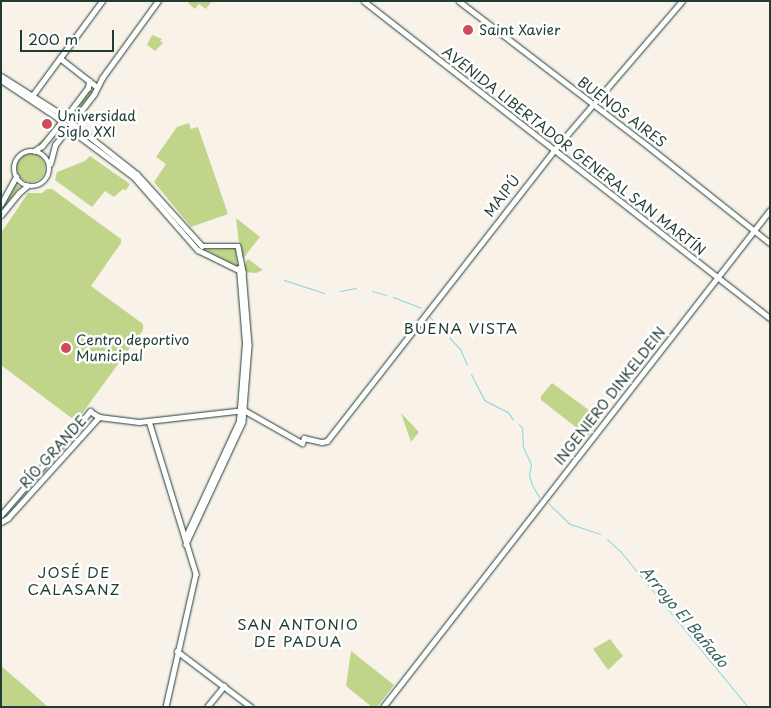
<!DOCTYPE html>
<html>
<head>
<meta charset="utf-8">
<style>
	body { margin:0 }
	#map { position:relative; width:771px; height:708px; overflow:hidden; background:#f8f2e9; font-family:"Playpen Sans",sans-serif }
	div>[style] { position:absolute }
	.green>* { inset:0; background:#c0d58a; transform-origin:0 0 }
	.round { border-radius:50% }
	.stream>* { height:1px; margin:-0.5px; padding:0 0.5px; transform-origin:0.5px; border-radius:0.5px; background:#85d4e2 }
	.roads { filter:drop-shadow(0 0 1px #1f3d34) drop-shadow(0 0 1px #1f3d34) }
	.secondary>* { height:4.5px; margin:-2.25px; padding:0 2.25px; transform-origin:2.25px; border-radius:2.25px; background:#fff }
	.secondary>.ring { margin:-2.25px; padding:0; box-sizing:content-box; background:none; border:4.5px solid #fff; border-radius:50% }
	.dots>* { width:14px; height:14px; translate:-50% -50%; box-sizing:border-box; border:2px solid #fff; border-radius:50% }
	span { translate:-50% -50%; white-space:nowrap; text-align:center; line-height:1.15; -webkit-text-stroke:5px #fff; paint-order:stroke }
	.poi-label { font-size:14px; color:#1f3d34 }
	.left { translate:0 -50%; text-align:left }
	.street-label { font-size:14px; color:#1f3d34 }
	.neighbourhood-label { font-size:15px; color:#1f3d34; letter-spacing:1px }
	.water-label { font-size:15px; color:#386360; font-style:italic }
	.frame { position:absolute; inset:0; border:2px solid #1f3d34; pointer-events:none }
	.scale { position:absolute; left:20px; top:30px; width:94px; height:22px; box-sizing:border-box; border:2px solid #1f3d34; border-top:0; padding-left:6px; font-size:15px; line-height:18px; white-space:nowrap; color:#1f3d34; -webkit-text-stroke:4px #fff; paint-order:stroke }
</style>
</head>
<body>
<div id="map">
	<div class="green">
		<div style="clip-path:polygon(190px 1px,211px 1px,211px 2px,206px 9px,199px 4px,195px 9px,188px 3px)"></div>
		<div style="clip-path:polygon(152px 35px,162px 39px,160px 41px,163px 43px,155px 51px,147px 45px)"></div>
		<div style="clip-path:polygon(89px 89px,93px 92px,72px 120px,69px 117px)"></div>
		<div style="clip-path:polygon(189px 123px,191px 129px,198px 127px,228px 214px,191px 227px,154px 182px,166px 164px,156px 157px,177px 127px)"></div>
		<div style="left:62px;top:125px;width:5px;height:31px;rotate:53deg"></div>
		<div class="round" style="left:17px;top:154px;width:28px;height:28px"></div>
		<div style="clip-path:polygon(90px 156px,130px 184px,126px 190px,123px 189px,114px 197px,105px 191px,92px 207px,55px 180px,57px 172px,85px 161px)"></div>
		<div style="clip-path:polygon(16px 184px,20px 187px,1px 211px,1px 207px)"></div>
		<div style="clip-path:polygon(47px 189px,52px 189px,121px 239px,121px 243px,91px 286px,143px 324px,143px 330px,78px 419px,73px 419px,1px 365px,1px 233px,28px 193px,42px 193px)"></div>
		<div style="clip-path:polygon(236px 218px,260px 237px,241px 261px)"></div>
		<div style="clip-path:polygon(235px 248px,238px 267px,204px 249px)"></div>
		<div style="clip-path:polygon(248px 259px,263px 270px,256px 273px,243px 272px,244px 265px)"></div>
		<div style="clip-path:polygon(552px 383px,601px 419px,589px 435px,586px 435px,541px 400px,541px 396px)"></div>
		<div style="clip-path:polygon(401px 413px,419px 432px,411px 442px)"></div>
		<div style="clip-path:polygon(610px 639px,623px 656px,608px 670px,593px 649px)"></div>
		<div style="clip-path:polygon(351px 651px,394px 685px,377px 707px,372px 707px,346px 686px)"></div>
		<div style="clip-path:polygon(1px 666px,29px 690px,48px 707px,1px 707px)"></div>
	</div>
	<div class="stream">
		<div style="left:284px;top:280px;width:42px;rotate:18deg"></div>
		<div style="left:340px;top:291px;width:16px;rotate:-11deg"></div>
		<div style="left:372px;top:291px;width:15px;rotate:16deg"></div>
		<div style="left:393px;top:297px;width:30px;rotate:21deg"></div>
		<div style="left:430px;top:317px;width:44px;rotate:46.8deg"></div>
		<div style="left:460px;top:349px;width:17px;rotate:66deg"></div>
		<div style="left:471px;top:374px;width:29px;rotate:63deg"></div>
		<div style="left:484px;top:400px;width:27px;rotate:27deg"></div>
		<div style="left:508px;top:412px;width:9px;rotate:58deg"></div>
		<div style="left:519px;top:424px;width:5px;rotate:53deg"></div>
		<div style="left:522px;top:428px;width:19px;rotate:87deg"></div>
		<div style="left:523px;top:447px;width:19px;rotate:65deg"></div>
		<div style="left:531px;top:464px;width:11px;rotate:100deg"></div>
		<div style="left:529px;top:475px;width:10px;rotate:73deg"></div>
		<div style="left:532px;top:485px;width:14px;rotate:60deg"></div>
		<div style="left:548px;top:503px;width:30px;rotate:44deg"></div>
		<div style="left:570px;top:524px;width:32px;rotate:18deg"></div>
		<div style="left:607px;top:539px;width:19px;rotate:43deg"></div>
		<div style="left:621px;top:552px;width:200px;rotate:50.7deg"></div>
	</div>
	<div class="roads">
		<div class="secondary">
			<div style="left:364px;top:1px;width:515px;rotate:37.98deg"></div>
			<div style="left:459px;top:1px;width:238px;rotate:37.5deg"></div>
			<div style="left:648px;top:146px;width:156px;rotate:38.5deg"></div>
			<div style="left:60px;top:58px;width:47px;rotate:38.1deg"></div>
			<div style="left:1px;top:76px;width:71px;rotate:32.3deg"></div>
			<div style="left:61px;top:114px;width:97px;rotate:38.3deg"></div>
			<div style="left:137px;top:174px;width:97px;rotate:47.9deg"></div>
			<div style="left:202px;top:246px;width:36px"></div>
			<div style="left:238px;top:246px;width:26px;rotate:79deg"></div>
			<div style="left:243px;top:272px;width:73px;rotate:85.3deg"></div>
			<div style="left:249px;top:345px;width:77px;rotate:94.5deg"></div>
			<div style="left:243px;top:422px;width:135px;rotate:115deg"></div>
			<div style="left:1px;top:80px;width:69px;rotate:33.7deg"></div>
			<div style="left:58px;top:118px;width:18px;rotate:43deg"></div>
			<div style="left:71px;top:130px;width:79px;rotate:36.7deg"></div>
			<div style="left:134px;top:177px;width:97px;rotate:48.8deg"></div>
			<div style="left:198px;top:250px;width:50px;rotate:26.1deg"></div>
			<div style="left:32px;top:96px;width:118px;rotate:-53.6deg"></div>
			<div class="ring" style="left:14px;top:151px;width:31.5px;height:31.5px"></div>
			<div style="left:34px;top:151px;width:9px;rotate:-32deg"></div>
			<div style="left:42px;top:146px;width:36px;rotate:-51deg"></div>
			<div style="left:65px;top:118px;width:38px;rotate:-53deg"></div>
			<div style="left:88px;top:88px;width:7px;rotate:-82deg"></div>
			<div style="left:50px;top:164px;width:20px;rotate:-75deg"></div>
			<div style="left:55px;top:145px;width:64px;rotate:-52.6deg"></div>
			<div style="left:94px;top:94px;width:18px;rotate:-63deg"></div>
			<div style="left:102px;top:78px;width:95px;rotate:-54deg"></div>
			<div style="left:1px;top:204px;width:31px;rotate:-61deg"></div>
			<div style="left:1px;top:215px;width:28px;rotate:-51deg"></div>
			<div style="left:19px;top:193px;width:11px;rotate:-41deg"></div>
			<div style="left:244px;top:410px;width:67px;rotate:29.6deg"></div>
			<div style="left:302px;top:443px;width:5px;rotate:-68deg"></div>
			<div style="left:304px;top:438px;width:18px;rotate:13deg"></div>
			<div style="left:322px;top:442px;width:5px;rotate:-11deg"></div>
			<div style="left:327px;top:441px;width:369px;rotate:-52deg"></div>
			<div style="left:554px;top:150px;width:196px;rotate:-49.3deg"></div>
			<div style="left:149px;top:421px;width:160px;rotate:72.9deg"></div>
			<div style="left:196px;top:574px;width:136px;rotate:102.7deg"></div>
			<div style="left:1px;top:515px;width:137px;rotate:-49.4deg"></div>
			<div style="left:90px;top:411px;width:11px;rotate:34deg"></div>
			<div style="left:99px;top:417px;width:40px;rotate:7.1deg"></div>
			<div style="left:139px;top:422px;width:106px;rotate:-6.5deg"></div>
			<div style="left:1px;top:522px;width:8px;rotate:-30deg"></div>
			<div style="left:8px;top:518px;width:136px;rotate:-48deg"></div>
			<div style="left:185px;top:538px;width:129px;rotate:-65.2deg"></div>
			<div style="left:239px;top:421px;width:78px;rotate:-85.6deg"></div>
			<div style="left:245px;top:343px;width:75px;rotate:-94.6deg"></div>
			<div style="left:177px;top:651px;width:93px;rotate:37.1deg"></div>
			<div style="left:207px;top:707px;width:27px;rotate:-51deg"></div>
			<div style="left:383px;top:707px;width:630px;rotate:-52.09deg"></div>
		</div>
	</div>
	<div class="dots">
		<div style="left:468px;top:30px;background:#d1495b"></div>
		<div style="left:47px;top:124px;background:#d1495b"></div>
		<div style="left:66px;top:348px;background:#d1495b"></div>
	</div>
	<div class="poi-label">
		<span class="left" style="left:479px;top:30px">Saint Xavier</span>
		<span class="left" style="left:57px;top:124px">Universidad<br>Siglo XXI</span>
		<span class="left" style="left:76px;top:348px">Centro deportivo<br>Municipal</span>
	</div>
	<div class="street-label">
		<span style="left:622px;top:112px;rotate:37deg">BUENOS AIRES</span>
		<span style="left:574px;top:151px;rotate:38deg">AVENIDA LIBERTADOR GENERAL SAN MARTÍN</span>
		<span style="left:502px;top:196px;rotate:-52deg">MAIPÚ</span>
		<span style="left:610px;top:396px;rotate:-52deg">INGENIERO DINKELDEIN</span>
		<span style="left:53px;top:452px;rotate:-48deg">RÍO GRANDE</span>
	</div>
	<div class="neighbourhood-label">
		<span style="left:461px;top:328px">BUENA VISTA</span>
		<span style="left:74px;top:580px">JOSÉ DE<br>CALASANZ</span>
		<span style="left:298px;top:632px">SAN ANTONIO<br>DE PADUA</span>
	</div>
	<div class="water-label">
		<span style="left:685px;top:616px;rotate:50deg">Arroyo El Bañado</span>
	</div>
	<div class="frame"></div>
	<div class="scale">200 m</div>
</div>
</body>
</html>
